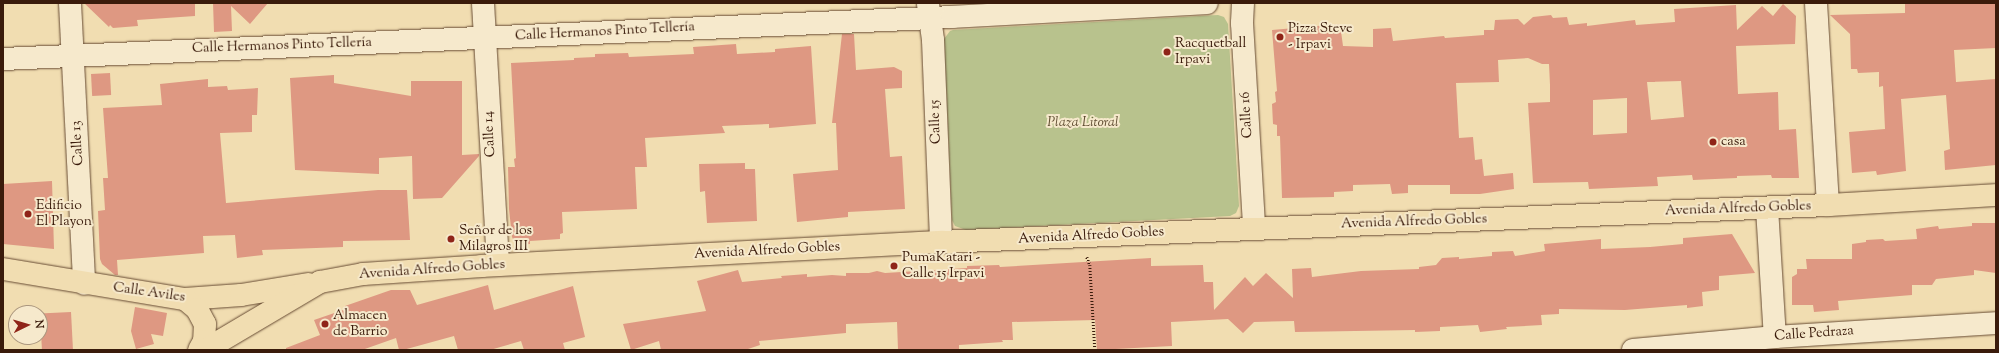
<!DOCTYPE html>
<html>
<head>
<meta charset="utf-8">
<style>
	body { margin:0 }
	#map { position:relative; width:1999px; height:353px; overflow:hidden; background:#f1ddb1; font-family:"Sorts Mill Goudy",serif }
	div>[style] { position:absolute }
	.green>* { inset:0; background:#b8c28d }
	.building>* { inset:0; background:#de9882; transform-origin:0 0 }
	.path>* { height:2.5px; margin-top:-1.25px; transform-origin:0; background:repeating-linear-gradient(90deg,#3a1b0b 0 1px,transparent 0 3px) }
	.roads { filter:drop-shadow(0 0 1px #684c34) drop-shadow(0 0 1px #684c34) }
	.minor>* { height:22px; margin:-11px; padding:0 11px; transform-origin:11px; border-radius:11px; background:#f6e9cc }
	.major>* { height:22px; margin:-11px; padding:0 11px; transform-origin:11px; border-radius:11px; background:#f1ddb1 }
	.dots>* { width:11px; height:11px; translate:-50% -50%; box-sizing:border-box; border:2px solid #f6e9cc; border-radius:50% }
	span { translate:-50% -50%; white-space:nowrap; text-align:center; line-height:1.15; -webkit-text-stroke:4px #f6e9cc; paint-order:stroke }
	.poi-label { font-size:14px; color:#3a1b0b }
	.left { translate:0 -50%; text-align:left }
	.street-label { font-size:14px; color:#3a1b0b }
	.park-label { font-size:14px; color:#604d32; font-style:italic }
	.frame { position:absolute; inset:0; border:4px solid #3a1b0b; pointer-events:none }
	.north { position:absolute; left:8px; top:305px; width:40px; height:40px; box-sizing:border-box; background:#f6e9cc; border:1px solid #ab977f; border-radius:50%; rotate:85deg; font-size:11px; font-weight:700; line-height:16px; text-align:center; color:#3a1b0b }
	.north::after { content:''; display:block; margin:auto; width:14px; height:18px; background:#8f2418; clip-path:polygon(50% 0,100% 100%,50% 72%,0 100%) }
</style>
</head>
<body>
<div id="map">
	<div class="green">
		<div style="clip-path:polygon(1218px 15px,1224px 17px,1228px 24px,1239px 206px,1236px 213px,1230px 216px,966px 230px,955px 226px,952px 220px,944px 39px,950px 31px,953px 30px)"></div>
	</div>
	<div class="building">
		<div style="clip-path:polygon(84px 3px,195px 3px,195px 16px,137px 20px,138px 26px,113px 28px,110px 25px,109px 27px)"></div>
		<div style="clip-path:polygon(213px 3px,268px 3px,250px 24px,231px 6px,232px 31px,214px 32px)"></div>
		<div style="clip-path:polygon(1905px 3px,1996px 3px,1996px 48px,1954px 50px,1956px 82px,1996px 79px,1996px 165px,1945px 170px,1944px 151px,1950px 149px,1946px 95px,1901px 99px,1906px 171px,1877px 175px,1876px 171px,1852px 173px,1849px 132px,1885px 129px,1883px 86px,1879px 87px,1879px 72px,1858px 73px,1857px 69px,1851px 69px,1850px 34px,1830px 15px,1905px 13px)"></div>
		<div style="clip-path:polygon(evenodd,1783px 4px,1796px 16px,1795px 44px,1736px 46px,1738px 94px,1778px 92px,1779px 130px,1796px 129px,1799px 178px,1772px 178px,1771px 175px,1737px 176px,1737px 178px,1693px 180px,1692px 175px,1657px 177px,1658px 186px,1589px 189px,1588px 182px,1533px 183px,1528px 103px,1550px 102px,1550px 85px,1549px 64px,1542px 64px,1528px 58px,1498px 60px,1499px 82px,1456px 83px,1459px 138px,1473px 137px,1475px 160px,1482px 159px,1484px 176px,1513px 173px,1514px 189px,1480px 194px,1450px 194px,1450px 185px,1408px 185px,1408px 193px,1392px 194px,1390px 184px,1353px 185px,1353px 191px,1334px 192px,1334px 197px,1282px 198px,1280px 136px,1277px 136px,1277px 125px,1273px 124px,1272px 104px,1276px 102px,1275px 92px,1277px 91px,1272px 30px,1340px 24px,1343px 46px,1373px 47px,1373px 29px,1391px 28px,1393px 41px,1444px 36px,1445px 38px,1484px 35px,1484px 30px,1494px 30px,1495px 20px,1518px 19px,1524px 25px,1533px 17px,1551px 15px,1553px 18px,1567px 17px,1569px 25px,1587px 23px,1587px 26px,1635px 20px,1636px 25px,1675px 22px,1674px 9px,1736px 5px,1737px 30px,1762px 6px,1773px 16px,1783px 4px,1681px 81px,1684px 117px,1651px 120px,1647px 82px,1681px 81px,1783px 4px,1627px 98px,1627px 133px,1593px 135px,1593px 100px,1627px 98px)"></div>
		<div style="clip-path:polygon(842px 34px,854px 34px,856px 70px,894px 67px,902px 71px,902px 88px,885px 89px,890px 157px,902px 156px,905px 209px,848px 212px,848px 217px,797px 222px,793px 174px,838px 170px,836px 123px,832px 123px)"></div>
		<div style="clip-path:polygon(736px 44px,737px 54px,775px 52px,775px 49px,811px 46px,816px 124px,769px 128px,769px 124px,722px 126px,725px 133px,645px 138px,647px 167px,635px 167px,637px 209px,562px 212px,563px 233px,560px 234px,560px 239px,530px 241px,530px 244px,516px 245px,512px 237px,509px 209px,508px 167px,515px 167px,514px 159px,516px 158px,511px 63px,574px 60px,574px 58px,595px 57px,595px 54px,628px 53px,629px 57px,694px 54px,693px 47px)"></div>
		<div style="left:110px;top:73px;width:22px;height:19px;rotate:87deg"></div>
		<div style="clip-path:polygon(334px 75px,334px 83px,411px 96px,411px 81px,462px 81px,462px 155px,479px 154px,479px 156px,442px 198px,413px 199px,412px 156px,379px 158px,379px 174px,295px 170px,290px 78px)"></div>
		<div style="clip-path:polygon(208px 79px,208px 87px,227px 86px,228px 90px,258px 88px,257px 115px,252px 115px,252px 132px,220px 133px,226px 203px,378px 190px,407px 190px,410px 240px,343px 241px,343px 247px,262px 250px,263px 255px,237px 258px,235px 235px,203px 236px,204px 253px,117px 260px,118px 275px,115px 275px,102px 264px,100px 259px,98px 211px,105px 210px,103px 178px,108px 178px,103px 108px,162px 105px,160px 84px)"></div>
		<div style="clip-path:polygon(745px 163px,745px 169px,755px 169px,757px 221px,707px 223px,705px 191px,700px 192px,699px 164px)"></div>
		<div style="clip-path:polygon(52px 181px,54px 249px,3px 244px,3px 184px)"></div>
		<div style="clip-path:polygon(1972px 223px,1996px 223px,1996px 273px,1974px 270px,1974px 275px,1936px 279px,1932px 285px,1912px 285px,1912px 295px,1838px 301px,1839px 310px,1814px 312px,1813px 305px,1792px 305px,1792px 277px,1797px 274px,1797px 269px,1807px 269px,1806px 259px,1852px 259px,1852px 244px,1866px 242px,1866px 240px,1883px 239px,1885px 241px,1917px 239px,1916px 229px,1938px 226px,1939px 229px,1972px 226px)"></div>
		<div style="clip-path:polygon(1732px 234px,1755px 273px,1719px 276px,1719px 290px,1702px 292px,1703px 306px,1687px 308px,1687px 305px,1625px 310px,1559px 309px,1559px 314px,1541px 315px,1542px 325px,1506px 327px,1507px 329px,1480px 332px,1478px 325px,1440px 327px,1440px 331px,1415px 332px,1415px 330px,1295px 332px,1294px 321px,1254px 322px,1243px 333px,1228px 319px,1171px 322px,1172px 346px,1097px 350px,1095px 320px,1012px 322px,1013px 340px,1002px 340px,1003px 342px,959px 345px,959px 350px,898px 350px,897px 322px,846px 324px,846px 333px,759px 341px,760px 345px,745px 350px,661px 350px,659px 341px,631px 350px,623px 324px,706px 311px,697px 281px,738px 270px,742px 282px,782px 278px,781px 276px,807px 274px,807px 277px,832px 275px,846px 276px,846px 273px,869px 273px,877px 271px,885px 273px,967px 268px,967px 266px,999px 265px,1000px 267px,1151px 258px,1151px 266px,1203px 265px,1204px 282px,1213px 282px,1214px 310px,1245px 277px,1253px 286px,1266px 273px,1293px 298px,1292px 269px,1311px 268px,1312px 277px,1361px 271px,1419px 269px,1419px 267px,1436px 265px,1442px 258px,1459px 257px,1459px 259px,1492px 256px,1492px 252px,1513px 251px,1515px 256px,1545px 251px,1544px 244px,1601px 239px,1601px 249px,1650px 247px,1683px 244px,1683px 238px)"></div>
		<div style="clip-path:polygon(488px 285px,494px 310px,573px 286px,585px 337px,563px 343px,565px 350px,524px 350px,521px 341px,490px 350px,458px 350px,454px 336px,403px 350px,399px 350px,396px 338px,362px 350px,286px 350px,286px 348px,320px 335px,314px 320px,346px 309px,345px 306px,391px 290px,410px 290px,417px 305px)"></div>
		<div style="clip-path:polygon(135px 307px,167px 313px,163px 336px,151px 334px,154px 344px,136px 349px,131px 331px)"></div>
		<div style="left:71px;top:312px;width:38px;height:31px;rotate:87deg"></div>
	</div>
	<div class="path">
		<div style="left:1087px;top:257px;width:9px;rotate:69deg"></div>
		<div style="left:1090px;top:265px;width:85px;rotate:86.6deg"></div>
	</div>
	<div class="roads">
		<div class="minor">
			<div style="left:70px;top:3px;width:281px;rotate:87.1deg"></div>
			<div style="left:483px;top:3px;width:262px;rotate:86.7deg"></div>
			<div style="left:1243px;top:3px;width:20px;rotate:93deg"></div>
			<div style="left:1242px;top:23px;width:205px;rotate:86.6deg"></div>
			<div style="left:1816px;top:3px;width:202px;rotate:86.6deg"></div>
			<div style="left:928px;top:4px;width:36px;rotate:82deg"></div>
			<div style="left:933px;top:40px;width:202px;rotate:87.7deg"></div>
			<div style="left:3px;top:59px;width:950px;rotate:-2.53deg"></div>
			<div style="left:952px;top:17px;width:255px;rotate:-3.1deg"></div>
			<div style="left:1767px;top:208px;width:129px;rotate:86.5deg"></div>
			<div style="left:1633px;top:350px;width:143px;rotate:-5.2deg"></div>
			<div style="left:1775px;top:337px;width:221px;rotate:-3.6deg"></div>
		</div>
		<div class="major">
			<div style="left:3px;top:269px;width:184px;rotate:9.4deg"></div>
			<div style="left:185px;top:299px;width:56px;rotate:-4.1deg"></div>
			<div style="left:241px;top:295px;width:68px;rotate:-9.3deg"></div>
			<div style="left:185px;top:299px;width:16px;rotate:40deg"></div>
			<div style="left:197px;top:309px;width:17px;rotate:62deg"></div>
			<div style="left:205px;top:324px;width:17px;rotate:93deg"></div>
			<div style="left:204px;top:341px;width:10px;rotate:119deg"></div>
			<div style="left:205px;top:350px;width:134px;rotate:-30.6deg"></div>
			<div style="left:320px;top:282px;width:44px;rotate:-10.5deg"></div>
			<div style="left:363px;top:274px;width:119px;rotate:-3.8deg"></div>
			<div style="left:482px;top:266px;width:460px;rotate:-3deg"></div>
			<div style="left:941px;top:242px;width:888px;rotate:-2.39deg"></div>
			<div style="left:1828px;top:205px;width:168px;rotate:-3.4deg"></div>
		</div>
	</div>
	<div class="dots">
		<div style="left:1280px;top:37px;background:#8f2418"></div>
		<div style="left:1167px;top:52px;background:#8f2418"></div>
		<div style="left:1713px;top:142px;background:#8f2418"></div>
		<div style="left:28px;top:214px;background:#8f2418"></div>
		<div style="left:451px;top:239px;background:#8f2418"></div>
		<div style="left:894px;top:266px;background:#8f2418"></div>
		<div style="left:325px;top:324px;background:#8f2418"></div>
	</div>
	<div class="poi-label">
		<span class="left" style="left:1288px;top:37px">Pizza Steve<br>- Irpavi</span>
		<span class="left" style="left:1175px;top:52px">Racquetball<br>Irpavi</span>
		<span class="left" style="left:1721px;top:142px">casa</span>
		<span class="left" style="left:36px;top:214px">Edificio<br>El Playon</span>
		<span class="left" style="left:459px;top:239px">Señor de los<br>Milagros III</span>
		<span class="left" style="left:902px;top:266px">PumaKatari -<br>Calle 15 Irpavi</span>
		<span class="left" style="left:333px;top:324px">Almacen<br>de Barrio</span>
	</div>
	<div class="street-label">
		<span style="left:605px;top:32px;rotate:-3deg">Calle Hermanos Pinto Tellería</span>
		<span style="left:282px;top:46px;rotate:-2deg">Calle Hermanos Pinto Tellería</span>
		<span style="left:1247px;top:115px;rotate:-93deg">Calle 16</span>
		<span style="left:936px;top:122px;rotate:-92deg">Calle 15</span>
		<span style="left:490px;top:134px;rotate:-93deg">Calle 14</span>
		<span style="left:78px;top:143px;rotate:-93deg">Calle 13</span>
		<span style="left:1738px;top:209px;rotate:-2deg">Avenida Alfredo Gobles</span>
		<span style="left:1414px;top:222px;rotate:-2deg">Avenida Alfredo Gobles</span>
		<span style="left:1091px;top:236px;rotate:-3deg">Avenida Alfredo Gobles</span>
		<span style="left:767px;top:251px;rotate:-3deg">Avenida Alfredo Gobles</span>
		<span style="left:432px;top:270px;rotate:-4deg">Avenida Alfredo Gobles</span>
		<span style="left:149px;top:293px;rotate:8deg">Calle Aviles</span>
		<span style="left:1814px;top:334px;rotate:-4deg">Calle Pedraza</span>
	</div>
	<div class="park-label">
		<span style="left:1083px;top:123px">Plaza Litoral</span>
	</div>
	<div class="frame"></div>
	<div class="north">N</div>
</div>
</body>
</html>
